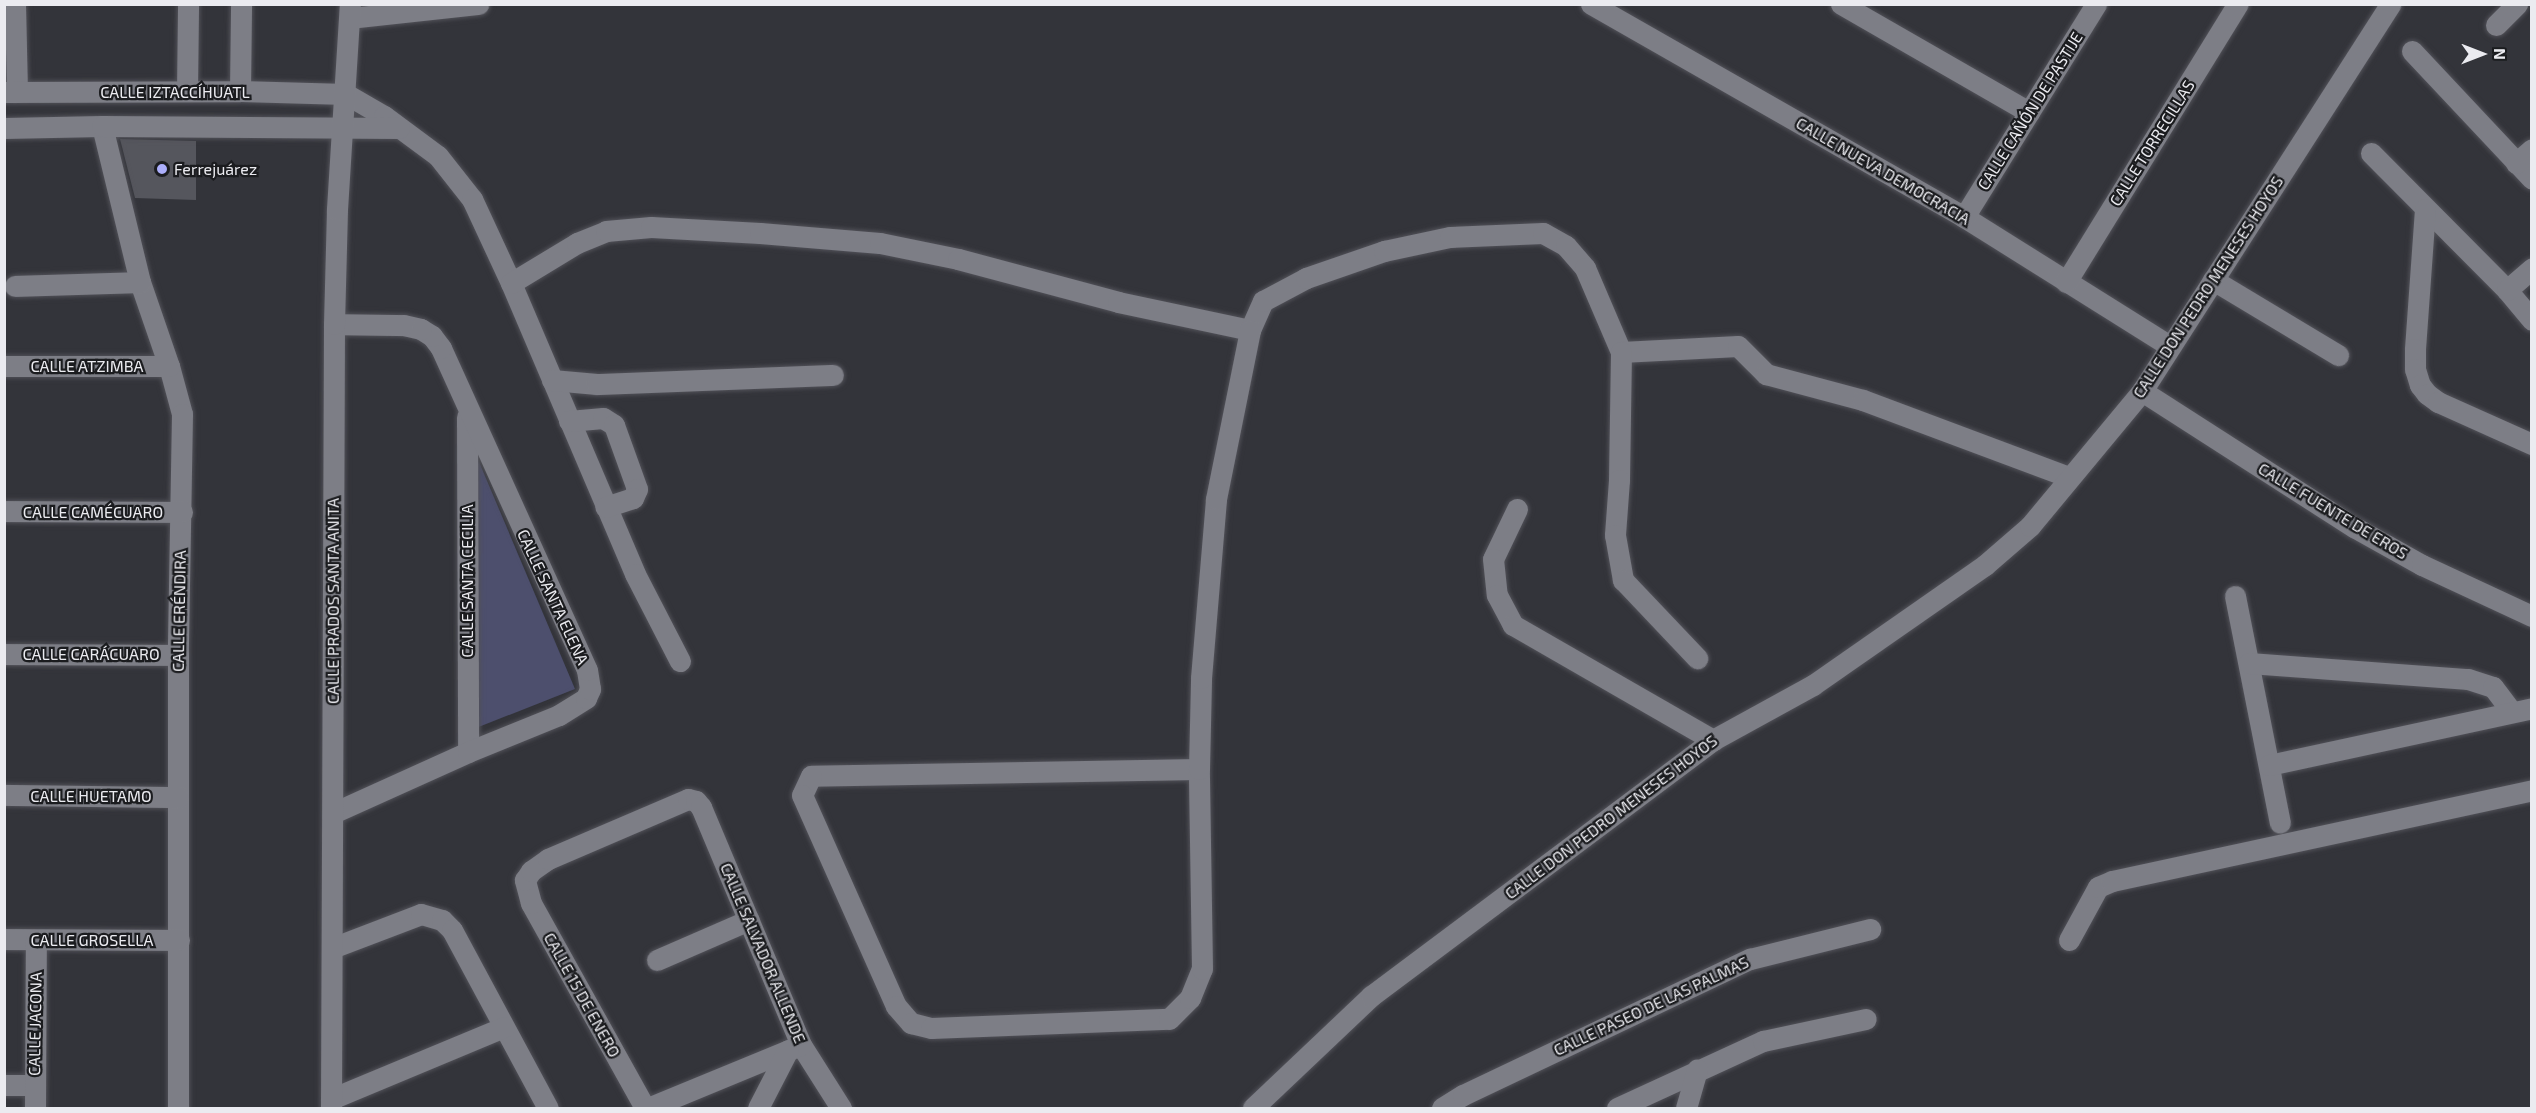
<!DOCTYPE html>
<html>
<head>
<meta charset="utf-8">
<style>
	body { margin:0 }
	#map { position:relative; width:2536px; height:1113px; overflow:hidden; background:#33343a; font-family:"Exo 2",sans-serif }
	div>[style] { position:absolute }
	.green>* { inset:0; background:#4d4f6d }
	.building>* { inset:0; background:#55565d }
	.roads { filter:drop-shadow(0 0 2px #515158) drop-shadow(0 0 2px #515158) }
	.minor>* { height:21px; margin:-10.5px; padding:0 10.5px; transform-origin:10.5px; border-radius:10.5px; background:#7d7e86 }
	.dots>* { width:16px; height:16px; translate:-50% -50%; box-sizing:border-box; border:3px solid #1b1c1f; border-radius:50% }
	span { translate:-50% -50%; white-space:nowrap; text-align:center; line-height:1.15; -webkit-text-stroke:4.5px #1b1c1f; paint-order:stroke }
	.street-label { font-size:16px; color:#ebebf0 }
	.poi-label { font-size:16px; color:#ebebf0 }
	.left { translate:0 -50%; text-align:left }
	.frame { position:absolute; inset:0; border:6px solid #ebebf0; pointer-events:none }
	.north { position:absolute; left:2452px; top:24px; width:60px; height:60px; -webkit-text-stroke:4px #1b1c1f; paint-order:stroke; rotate:90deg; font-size:16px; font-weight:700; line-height:24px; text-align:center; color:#ebebf0 }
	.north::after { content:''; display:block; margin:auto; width:21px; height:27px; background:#ebebf0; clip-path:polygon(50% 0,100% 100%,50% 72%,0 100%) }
</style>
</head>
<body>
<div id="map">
	<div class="green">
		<div style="clip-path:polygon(477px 457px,575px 689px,476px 728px)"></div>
	</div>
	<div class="building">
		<div style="clip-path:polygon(120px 139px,196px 141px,196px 200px,135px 198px)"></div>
	</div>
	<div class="roads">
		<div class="minor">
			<div style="left:15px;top:4px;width:88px;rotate:88.7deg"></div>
			<div style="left:1591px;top:4px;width:430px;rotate:29.7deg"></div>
			<div style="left:1964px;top:217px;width:243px;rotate:32.1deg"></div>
			<div style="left:1841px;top:4px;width:217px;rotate:29.9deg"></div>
			<div style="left:350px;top:18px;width:129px;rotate:-6.2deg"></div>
			<div style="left:2496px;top:25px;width:30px;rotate:-45deg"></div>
			<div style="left:2412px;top:51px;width:175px;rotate:46.8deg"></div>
			<div style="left:187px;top:91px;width:87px;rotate:-89.3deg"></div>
			<div style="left:240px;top:91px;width:87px;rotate:-89.3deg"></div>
			<div style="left:4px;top:92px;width:236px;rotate:-0.2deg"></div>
			<div style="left:240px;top:91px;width:106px;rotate:1.6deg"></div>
			<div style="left:346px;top:94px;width:44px;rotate:30.1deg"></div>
			<div style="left:384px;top:116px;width:67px;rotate:36.5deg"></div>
			<div style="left:438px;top:156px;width:55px;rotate:51.7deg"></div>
			<div style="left:472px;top:199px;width:93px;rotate:65.1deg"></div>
			<div style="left:511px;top:283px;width:316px;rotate:66.9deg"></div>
			<div style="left:635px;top:574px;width:98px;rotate:62.7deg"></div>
			<div style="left:102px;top:126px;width:161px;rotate:76.3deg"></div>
			<div style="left:140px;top:282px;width:89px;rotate:71deg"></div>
			<div style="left:169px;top:366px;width:50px;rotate:74.8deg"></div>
			<div style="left:182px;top:414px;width:241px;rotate:91deg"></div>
			<div style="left:178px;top:655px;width:453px;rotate:90deg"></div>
			<div style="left:4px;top:128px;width:98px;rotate:-1.2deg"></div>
			<div style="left:102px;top:126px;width:297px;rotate:0.4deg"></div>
			<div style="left:2371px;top:153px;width:193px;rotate:45.2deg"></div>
			<div style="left:2507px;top:290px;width:39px;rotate:50deg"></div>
			<div style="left:2516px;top:163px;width:21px;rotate:-41deg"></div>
			<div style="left:2425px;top:209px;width:140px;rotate:94.1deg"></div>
			<div style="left:2415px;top:349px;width:20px;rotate:90deg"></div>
			<div style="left:2415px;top:369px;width:17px;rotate:73deg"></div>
			<div style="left:2420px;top:385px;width:11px;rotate:52deg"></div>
			<div style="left:2427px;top:394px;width:14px;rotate:36deg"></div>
			<div style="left:2438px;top:402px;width:103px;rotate:24.1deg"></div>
			<div style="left:1964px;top:217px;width:251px;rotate:-58.2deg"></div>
			<div style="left:2213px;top:280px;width:146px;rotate:31deg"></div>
			<div style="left:2066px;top:282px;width:327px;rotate:-58.3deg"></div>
			<div style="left:511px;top:283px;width:77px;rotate:-31.2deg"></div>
			<div style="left:577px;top:243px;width:31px;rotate:-22deg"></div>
			<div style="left:606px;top:231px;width:45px;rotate:-5.1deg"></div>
			<div style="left:651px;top:227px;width:109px;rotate:3.2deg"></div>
			<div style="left:760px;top:233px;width:120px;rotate:4.8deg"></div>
			<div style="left:880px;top:243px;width:80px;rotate:11.6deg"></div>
			<div style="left:958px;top:259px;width:166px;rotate:15deg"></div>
			<div style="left:1118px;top:302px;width:135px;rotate:12deg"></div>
			<div style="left:1250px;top:330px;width:32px;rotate:-66deg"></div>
			<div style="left:1263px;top:301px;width:49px;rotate:-28.1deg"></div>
			<div style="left:1306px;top:278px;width:83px;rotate:-19.1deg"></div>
			<div style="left:1384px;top:251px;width:67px;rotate:-12deg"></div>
			<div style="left:1450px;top:237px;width:93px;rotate:-2.5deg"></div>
			<div style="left:1543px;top:233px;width:26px;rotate:29deg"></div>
			<div style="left:1566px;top:246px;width:29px;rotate:49deg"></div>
			<div style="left:1585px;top:268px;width:91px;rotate:66.8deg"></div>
			<div style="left:1621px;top:352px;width:117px;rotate:-2.9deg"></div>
			<div style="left:1738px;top:346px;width:40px;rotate:45deg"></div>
			<div style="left:1766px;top:374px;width:100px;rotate:15deg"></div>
			<div style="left:1863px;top:400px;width:220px;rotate:20.5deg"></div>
			<div style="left:15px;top:286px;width:125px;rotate:-1.8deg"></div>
			<div style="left:2507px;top:290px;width:33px;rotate:-41deg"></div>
			<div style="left:1621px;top:352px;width:128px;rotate:90.9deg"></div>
			<div style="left:1619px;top:480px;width:55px;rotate:94.2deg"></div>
			<div style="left:1615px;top:535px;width:46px;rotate:79.9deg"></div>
			<div style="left:1623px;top:580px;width:108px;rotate:46.5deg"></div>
			<div style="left:4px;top:366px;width:165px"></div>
			<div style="left:552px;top:380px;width:45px;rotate:5.1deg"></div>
			<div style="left:597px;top:384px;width:236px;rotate:-2.2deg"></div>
			<div style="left:2142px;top:391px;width:252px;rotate:32.7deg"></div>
			<div style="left:2354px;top:527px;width:78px;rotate:29.2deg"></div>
			<div style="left:2422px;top:565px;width:121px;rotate:24.9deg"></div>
			<div style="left:467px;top:417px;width:335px;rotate:89.8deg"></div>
			<div style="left:569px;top:421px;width:34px;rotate:-5deg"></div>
			<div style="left:603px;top:418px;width:13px;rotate:32deg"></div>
			<div style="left:614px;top:425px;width:68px;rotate:70.2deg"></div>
			<div style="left:637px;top:489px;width:10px;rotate:114deg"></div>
			<div style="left:633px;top:498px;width:29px;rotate:162deg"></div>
			<div style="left:1517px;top:509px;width:55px;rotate:115.6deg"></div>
			<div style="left:1493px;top:559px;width:36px;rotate:84deg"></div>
			<div style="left:1497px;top:595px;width:34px;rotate:62deg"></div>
			<div style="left:1513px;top:625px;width:231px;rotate:29.9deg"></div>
			<div style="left:4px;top:511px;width:178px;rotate:0.3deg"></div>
			<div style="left:2235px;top:596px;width:231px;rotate:78.8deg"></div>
			<div style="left:4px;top:654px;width:174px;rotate:0.3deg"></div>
			<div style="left:2249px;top:663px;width:220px;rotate:4.2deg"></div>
			<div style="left:2468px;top:679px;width:26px;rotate:18deg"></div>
			<div style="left:2493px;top:687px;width:31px;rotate:53deg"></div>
			<div style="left:2269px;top:765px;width:269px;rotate:-12.2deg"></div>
			<div style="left:1199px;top:769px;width:388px;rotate:179deg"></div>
			<div style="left:811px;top:776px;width:21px;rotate:115deg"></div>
			<div style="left:802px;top:795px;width:231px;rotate:66deg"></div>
			<div style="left:896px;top:1006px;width:23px;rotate:49deg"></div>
			<div style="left:911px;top:1023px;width:21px;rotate:14deg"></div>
			<div style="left:931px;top:1028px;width:238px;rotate:-2.2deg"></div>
			<div style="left:1169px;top:1019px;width:30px;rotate:-45deg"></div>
			<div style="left:1190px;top:998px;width:31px;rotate:-68deg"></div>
			<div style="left:1202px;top:969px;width:200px;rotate:-90.9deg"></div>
			<div style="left:1199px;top:769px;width:91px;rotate:-88.7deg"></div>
			<div style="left:1201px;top:678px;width:180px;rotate:-85.2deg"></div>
			<div style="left:1216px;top:499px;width:172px;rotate:-78.6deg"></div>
			<div style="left:4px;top:795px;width:174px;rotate:0.7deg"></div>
			<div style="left:333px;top:813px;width:148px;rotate:-24.3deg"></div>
			<div style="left:468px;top:752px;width:98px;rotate:-22.1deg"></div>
			<div style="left:559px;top:715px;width:32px;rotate:-32deg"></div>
			<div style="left:586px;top:698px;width:10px;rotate:-66deg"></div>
			<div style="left:590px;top:689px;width:19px;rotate:-99deg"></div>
			<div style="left:587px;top:670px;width:354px;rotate:-114.4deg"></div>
			<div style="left:441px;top:348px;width:15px;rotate:-127deg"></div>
			<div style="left:432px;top:336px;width:13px;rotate:-148deg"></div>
			<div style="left:421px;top:329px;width:18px;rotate:-167deg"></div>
			<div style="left:403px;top:325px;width:69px;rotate:-179.2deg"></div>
			<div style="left:4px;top:939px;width:175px;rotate:0.3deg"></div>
			<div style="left:2069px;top:940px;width:60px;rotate:-61.3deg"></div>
			<div style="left:2098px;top:887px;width:15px;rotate:-23deg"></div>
			<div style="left:2112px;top:881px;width:430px;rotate:-12.2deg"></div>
			<div style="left:332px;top:948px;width:95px;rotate:-20.9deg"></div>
			<div style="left:421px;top:914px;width:22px;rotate:16deg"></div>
			<div style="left:442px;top:920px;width:14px;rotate:45deg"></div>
			<div style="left:452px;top:930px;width:202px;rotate:61.7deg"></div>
			<div style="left:657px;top:960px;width:100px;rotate:-23.5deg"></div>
			<div style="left:4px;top:1085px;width:31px"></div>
			<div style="left:331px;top:1099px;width:187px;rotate:-22.6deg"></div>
			<div style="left:35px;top:1108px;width:168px;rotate:-89.7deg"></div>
			<div style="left:331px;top:1108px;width:784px;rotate:-89.78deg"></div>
			<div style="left:334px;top:324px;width:115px;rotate:-88.5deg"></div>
			<div style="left:337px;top:209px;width:205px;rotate:-86.4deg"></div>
			<div style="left:645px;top:1108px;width:235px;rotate:-119.1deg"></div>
			<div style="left:531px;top:903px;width:24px;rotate:-105deg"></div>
			<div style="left:525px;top:880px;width:11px;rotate:-56deg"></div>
			<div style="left:531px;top:871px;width:21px;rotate:-35deg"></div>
			<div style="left:548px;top:859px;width:152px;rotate:-23.2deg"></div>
			<div style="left:688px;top:799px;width:8px;rotate:14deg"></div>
			<div style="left:696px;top:801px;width:8px;rotate:50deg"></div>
			<div style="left:701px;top:807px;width:258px;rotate:67.2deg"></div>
			<div style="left:801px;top:1045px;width:75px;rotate:57.6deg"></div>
			<div style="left:648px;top:1108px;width:165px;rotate:-22.4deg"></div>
			<div style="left:758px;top:1108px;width:65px;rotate:-62.7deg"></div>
			<div style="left:1253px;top:1108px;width:163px;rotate:-43.5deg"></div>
			<div style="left:1371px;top:996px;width:427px;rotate:-36.8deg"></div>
			<div style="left:1713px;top:740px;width:114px;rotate:-28.8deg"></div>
			<div style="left:1813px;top:685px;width:210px;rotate:-34.9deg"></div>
			<div style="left:1985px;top:565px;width:60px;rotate:-40.9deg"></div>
			<div style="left:2030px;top:526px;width:175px;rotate:-50.3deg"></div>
			<div style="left:2142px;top:391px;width:460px;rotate:-57.3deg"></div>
			<div style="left:1442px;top:1108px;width:25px;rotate:-32deg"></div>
			<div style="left:1463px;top:1095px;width:318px;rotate:-25.4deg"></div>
			<div style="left:1750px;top:959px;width:124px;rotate:-14deg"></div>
			<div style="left:1617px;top:1108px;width:161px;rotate:-24.7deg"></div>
			<div style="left:1763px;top:1041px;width:105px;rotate:-12.1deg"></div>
			<div style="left:1686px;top:1108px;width:40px;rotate:-74deg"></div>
		</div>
	</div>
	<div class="dots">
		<div style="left:162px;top:169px;background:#acaffb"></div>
	</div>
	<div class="street-label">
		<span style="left:175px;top:92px">CALLE IZTACCÍHUATL</span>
		<span style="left:2030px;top:111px;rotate:-58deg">CALLE CAÑÓN DE PASTIJE</span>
		<span style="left:2152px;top:143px;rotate:-58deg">CALLE TORRECILLAS</span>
		<span style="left:1883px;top:171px;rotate:30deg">CALLE NUEVA DEMOCRACIA</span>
		<span style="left:2208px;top:287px;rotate:-57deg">CALLE DON PEDRO MENESES HOYOS</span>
		<span style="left:87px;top:366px">CALLE ATZIMBA</span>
		<span style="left:2333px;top:511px;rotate:31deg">CALLE FUENTE DE EROS</span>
		<span style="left:93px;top:512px">CALLE CAMÉCUARO</span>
		<span style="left:467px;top:581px;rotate:-90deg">CALLE SANTA CECILIA</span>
		<span style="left:553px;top:597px;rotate:65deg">CALLE SANTA ELENA</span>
		<span style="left:333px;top:601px;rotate:-90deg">CALLE PRADOS SANTA ANITA</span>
		<span style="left:179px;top:611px;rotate:-89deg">CALLE ERÉNDIRA</span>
		<span style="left:91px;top:654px">CALLE CARÁCUARO</span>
		<span style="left:91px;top:796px">CALLE HUETAMO</span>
		<span style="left:1611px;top:817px;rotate:-37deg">CALLE DON PEDRO MENESES HOYOS</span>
		<span style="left:92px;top:940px">CALLE GROSELLA</span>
		<span style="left:763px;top:953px;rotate:67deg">CALLE SALVADOR ALLENDE</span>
		<span style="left:582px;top:995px;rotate:61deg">CALLE 15 DE ENERO</span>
		<span style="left:1651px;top:1006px;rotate:-25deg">CALLE PASEO DE LAS PALMAS</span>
		<span style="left:35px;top:1024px;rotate:-89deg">CALLE JACONA</span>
	</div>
	<div class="poi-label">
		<span class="left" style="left:174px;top:169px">Ferrejuárez</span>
	</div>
	<div class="frame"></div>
	<div class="north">N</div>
</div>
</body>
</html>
